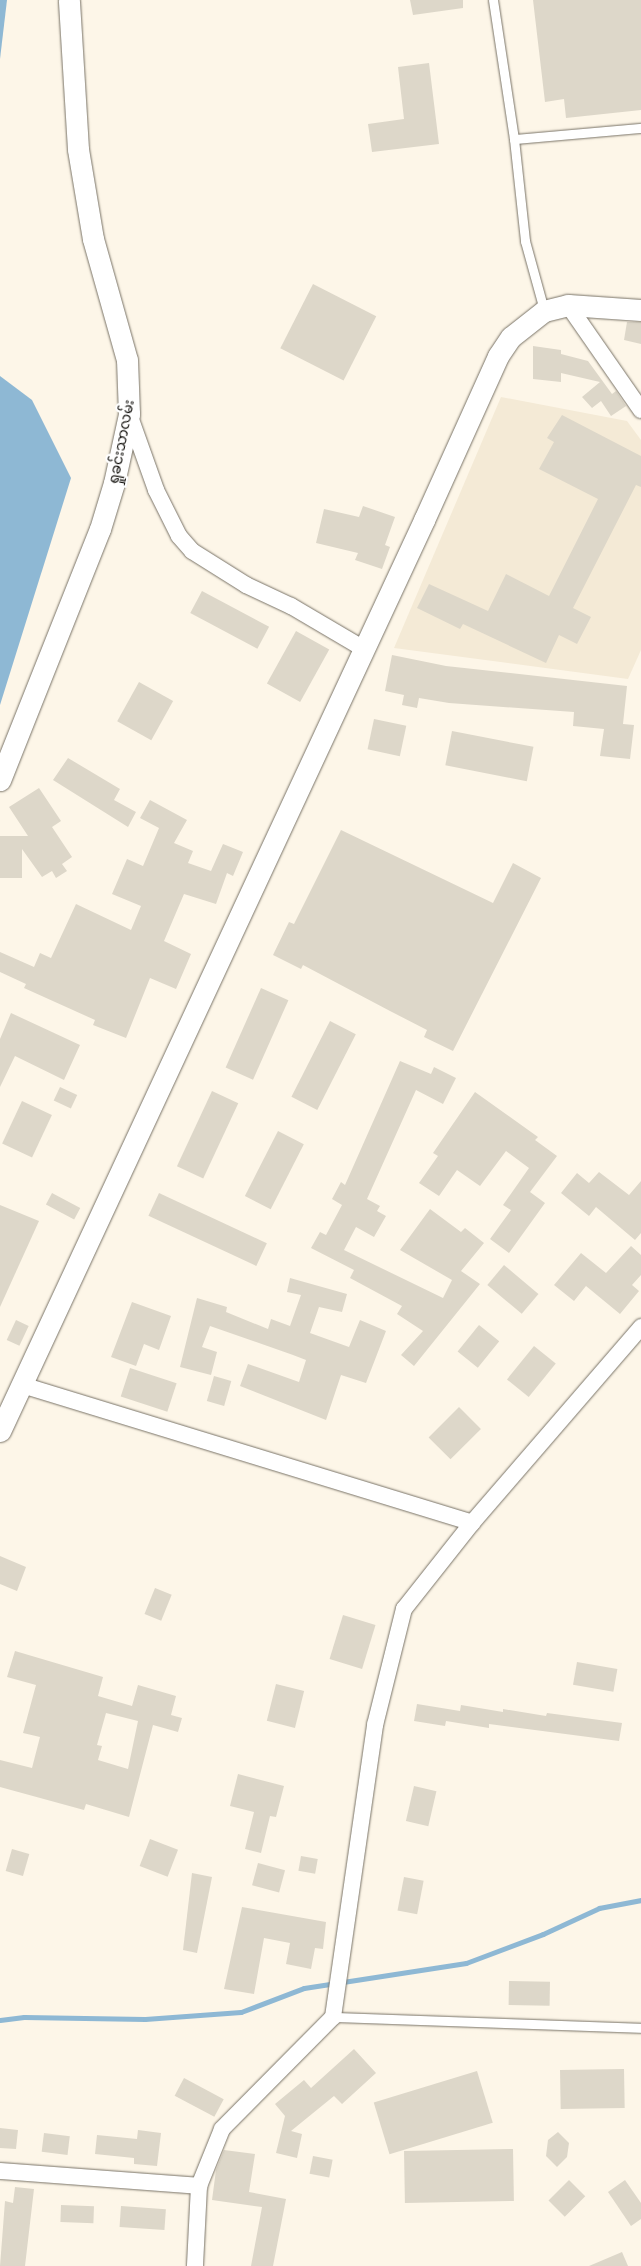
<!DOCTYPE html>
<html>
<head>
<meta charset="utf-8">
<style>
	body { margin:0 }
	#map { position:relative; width:641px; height:2266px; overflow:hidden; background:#fdf6e8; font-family:"PT Sans","Noto Sans Myanmar",sans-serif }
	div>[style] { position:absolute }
	.built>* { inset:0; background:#f4ead6 }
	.water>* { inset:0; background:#8eb8d4 }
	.stream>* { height:5px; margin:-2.5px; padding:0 2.5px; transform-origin:2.5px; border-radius:2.5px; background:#8eb8d4 }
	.building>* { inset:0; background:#ddd7c9; transform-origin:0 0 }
	.roads { filter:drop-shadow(0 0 1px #797367) drop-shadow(0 0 1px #797367) }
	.service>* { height:9px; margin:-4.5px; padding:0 4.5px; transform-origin:4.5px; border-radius:4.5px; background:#fff }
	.minor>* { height:16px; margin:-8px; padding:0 8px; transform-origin:8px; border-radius:8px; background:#fff }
	.tertiary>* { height:21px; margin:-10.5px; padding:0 10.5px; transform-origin:10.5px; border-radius:10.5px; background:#fff }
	span { translate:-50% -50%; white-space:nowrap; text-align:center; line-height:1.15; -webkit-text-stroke:4.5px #fff; paint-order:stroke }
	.street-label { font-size:14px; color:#0e0c08 }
</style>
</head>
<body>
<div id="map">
	<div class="built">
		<div style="clip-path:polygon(501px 397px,627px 421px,641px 440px,641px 650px,628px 679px,394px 648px)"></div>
	</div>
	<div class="water">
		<div style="clip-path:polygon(0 0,7px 0,0 59px)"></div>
		<div style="clip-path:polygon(0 376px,32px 400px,71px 478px,0 705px)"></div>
	</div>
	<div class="stream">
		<div style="left:0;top:2020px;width:24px;rotate:-7deg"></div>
		<div style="left:24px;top:2017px;width:121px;rotate:0.9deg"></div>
		<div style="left:145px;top:2019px;width:96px;rotate:-4.2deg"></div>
		<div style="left:241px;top:2012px;width:67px;rotate:-20.9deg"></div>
		<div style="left:304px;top:1988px;width:164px;rotate:-8.8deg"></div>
		<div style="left:466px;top:1963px;width:82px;rotate:-20.6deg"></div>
		<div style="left:543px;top:1934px;width:62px;rotate:-24.9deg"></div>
		<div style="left:599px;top:1908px;width:43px;rotate:-10.8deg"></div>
	</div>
	<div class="building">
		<div style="clip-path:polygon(410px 0,463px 0,463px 8px,413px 15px)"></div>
		<div style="clip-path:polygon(533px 0,641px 0,641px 110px,566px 118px,564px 99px,545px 102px)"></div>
		<div style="clip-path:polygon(429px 63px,439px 144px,372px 152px,368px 124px,404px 119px,398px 67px)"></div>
		<div style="left:313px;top:284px;width:71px;height:72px;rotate:27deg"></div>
		<div style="clip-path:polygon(627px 322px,641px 322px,641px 344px,624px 340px)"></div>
		<div style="clip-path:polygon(533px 346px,561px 350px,561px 354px,588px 361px,612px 394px,616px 391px,626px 406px,611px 416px,601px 401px,592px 408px,582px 397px,600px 382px,561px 373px,561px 382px,533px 379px)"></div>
		<div style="clip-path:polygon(562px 415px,641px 456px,641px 487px,636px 485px,573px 608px,591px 617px,577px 644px,559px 635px,546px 663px,463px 624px,460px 629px,417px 608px,429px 584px,488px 611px,506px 574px,549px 596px,598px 499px,539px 469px,554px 442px,547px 438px)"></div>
		<div style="clip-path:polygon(363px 506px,395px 517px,385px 545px,390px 547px,382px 569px,355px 560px,358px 553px,316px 543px,324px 509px,359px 517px)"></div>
		<div style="left:202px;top:591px;width:76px;height:25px;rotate:28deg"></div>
		<div style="left:296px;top:631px;width:38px;height:60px;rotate:29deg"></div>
		<div style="clip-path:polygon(392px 655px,446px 666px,627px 686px,623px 724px,634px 725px,630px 759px,600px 756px,604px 729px,573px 726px,574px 712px,449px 703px,419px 698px,417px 708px,402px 705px,404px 695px,385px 691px)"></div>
		<div style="left:139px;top:682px;width:39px;height:45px;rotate:29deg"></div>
		<div style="left:374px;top:719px;width:33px;height:31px;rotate:12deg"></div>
		<div style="left:452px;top:731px;width:83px;height:35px;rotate:11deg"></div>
		<div style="clip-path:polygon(68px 758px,120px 789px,114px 800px,136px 812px,128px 827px,53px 780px)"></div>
		<div style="clip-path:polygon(39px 788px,61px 821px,52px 827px,72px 857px,62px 864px,67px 871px,56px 878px,52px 871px,42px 877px,22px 849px,22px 878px,0 878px,0 836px,28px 836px,9px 807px)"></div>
		<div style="clip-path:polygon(150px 800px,187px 820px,174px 843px,193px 851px,188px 863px,211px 871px,223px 844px,243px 852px,233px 876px,227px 873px,216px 904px,184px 894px,164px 941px,191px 954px,176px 989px,150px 978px,126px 1038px,93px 1025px,95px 1020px,24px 988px,26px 984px,0 972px,0 952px,34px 967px,40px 953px,51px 958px,76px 904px,131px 930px,141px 906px,112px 894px,127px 859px,143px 866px,159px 828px,140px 818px)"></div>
		<div style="clip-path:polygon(341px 830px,493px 903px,513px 863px,541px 878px,453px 1051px,424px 1037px,427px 1030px,390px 1011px,303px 965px,301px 969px,273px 955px,289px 922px,294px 924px)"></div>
		<div style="left:261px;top:988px;width:30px;height:87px;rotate:24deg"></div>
		<div style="clip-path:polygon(11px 1013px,80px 1045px,64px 1080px,15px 1056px,0 1087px,0 1039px)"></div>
		<div style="left:330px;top:1021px;width:29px;height:85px;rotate:27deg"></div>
		<div style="clip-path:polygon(400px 1061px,431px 1074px,434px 1067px,456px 1078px,443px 1104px,416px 1090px,367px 1199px,380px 1206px,377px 1211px,386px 1216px,374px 1237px,356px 1227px,344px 1250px,443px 1298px,452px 1280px,400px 1250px,430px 1209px,461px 1232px,465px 1228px,484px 1243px,461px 1271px,480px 1284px,414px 1366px,401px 1355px,423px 1331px,397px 1314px,402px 1306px,350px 1278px,354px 1270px,311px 1248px,320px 1232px,326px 1235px,342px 1205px,332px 1199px,341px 1182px,345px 1185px)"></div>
		<div style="left:60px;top:1087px;width:19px;height:15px;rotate:25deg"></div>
		<div style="left:212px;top:1091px;width:29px;height:83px;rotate:25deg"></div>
		<div style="clip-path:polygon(475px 1092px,538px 1137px,535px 1140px,557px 1156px,530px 1192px,545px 1203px,509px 1253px,490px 1239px,511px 1210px,503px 1205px,529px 1168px,506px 1151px,480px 1186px,457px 1170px,439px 1196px,419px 1183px,438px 1156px,433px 1153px)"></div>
		<div style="left:22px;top:1101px;width:33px;height:47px;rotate:25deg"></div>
		<div style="left:278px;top:1131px;width:29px;height:73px;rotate:27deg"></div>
		<div style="clip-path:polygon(599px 1172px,629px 1195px,641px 1181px,641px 1233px,635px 1240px,596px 1207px,589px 1216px,561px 1193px,577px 1173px,589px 1183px)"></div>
		<div style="left:52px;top:1193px;width:32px;height:13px;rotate:28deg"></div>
		<div style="left:159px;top:1193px;width:119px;height:25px;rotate:25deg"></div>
		<div style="clip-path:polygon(0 1205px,39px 1221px,0 1307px)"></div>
		<div style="clip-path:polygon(631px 1246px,641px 1255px,641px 1275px,632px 1285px,639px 1291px,620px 1314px,586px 1286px,574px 1301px,554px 1285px,581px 1253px,606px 1273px)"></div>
		<div style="left:504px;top:1265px;width:45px;height:26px;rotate:40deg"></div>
		<div style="clip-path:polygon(290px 1278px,347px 1294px,342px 1312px,319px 1307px,310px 1333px,349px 1347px,360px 1320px,386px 1331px,366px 1383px,341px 1375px,326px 1420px,240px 1386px,248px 1364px,299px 1382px,306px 1360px,293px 1355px,210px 1326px,202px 1347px,217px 1352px,211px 1375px,180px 1367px,197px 1298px,227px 1307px,226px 1312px,268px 1329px,271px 1319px,290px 1326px,301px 1295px,287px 1292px)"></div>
		<div style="clip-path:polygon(132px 1302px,171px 1316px,159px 1350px,144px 1344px,136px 1366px,111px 1357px)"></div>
		<div style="left:16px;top:1320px;width:14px;height:22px;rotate:25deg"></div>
		<div style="left:479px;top:1325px;width:26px;height:34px;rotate:39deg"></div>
		<div style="left:534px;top:1346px;width:28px;height:43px;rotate:39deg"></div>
		<div style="left:130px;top:1368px;width:49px;height:30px;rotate:18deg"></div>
		<div style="left:214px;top:1376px;width:18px;height:26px;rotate:16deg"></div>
		<div style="left:459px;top:1407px;width:31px;height:43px;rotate:45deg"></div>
		<div style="clip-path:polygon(0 1556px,26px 1567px,17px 1591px,0 1584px)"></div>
		<div style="left:155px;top:1588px;width:18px;height:28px;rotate:22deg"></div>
		<div style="left:343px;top:1615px;width:34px;height:46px;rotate:17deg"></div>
		<div style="clip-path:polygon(evenodd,15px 1651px,103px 1677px,98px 1696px,132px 1706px,138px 1685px,176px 1696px,171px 1715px,182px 1718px,178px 1732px,153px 1725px,129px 1817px,86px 1804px,84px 1810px,0 1787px,0 1760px,32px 1768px,40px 1737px,23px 1733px,36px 1685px,7px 1677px,15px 1651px,106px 1713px,138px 1721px,128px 1769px,98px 1760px,102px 1746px,97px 1745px,106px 1713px)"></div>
		<div style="left:577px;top:1662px;width:41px;height:23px;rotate:10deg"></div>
		<div style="left:276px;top:1684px;width:29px;height:38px;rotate:14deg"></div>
		<div style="clip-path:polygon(417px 1704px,460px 1711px,461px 1705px,503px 1712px,503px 1709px,546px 1716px,547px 1713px,622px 1723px,619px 1741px,489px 1724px,489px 1728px,446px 1721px,445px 1726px,414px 1721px)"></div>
		<div style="clip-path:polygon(238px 1774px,284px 1786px,276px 1817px,270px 1816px,261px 1853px,245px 1849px,254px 1812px,230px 1806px)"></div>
		<div style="left:414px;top:1786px;width:23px;height:36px;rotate:13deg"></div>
		<div style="left:150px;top:1839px;width:30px;height:29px;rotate:21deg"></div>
		<div style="left:12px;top:1849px;width:18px;height:23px;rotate:16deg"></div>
		<div style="left:301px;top:1856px;width:17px;height:15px;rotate:10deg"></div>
		<div style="left:258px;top:1863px;width:28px;height:23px;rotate:15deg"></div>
		<div style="clip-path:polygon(192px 1873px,212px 1877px,197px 1953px,183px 1950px)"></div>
		<div style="left:404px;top:1877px;width:20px;height:34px;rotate:11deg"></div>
		<div style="clip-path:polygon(242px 1907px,326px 1922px,323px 1949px,315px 1948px,311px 1969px,286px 1964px,290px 1943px,264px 1938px,254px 1994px,224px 1989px)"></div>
		<div style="left:509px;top:1981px;width:41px;height:24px;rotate:1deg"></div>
		<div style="clip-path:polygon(354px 2049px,376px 2073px,342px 2104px,334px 2096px,291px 2131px,302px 2134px,297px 2158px,276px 2153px,285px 2116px,275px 2104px,304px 2080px,311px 2088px)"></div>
		<div style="left:624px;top:2069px;width:39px;height:64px;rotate:89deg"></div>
		<div style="left:477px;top:2071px;width:54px;height:108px;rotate:73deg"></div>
		<div style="left:184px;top:2078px;width:45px;height:20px;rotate:28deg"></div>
		<div style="clip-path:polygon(0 2128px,18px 2130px,16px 2149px,0 2148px)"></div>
		<div style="clip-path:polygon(138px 2130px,161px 2133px,157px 2166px,134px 2164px,134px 2158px,95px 2154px,97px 2135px,137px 2139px)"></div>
		<div style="clip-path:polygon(558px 2132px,569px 2143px,567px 2157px,557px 2167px,546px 2156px,548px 2140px)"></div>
		<div style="left:44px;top:2133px;width:26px;height:19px;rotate:7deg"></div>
		<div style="left:513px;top:2149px;width:52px;height:109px;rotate:89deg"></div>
		<div style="clip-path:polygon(224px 2150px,255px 2154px,249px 2192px,286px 2199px,273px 2266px,251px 2266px,262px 2207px,212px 2200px,216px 2170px)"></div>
		<div style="left:313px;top:2156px;width:20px;height:18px;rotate:11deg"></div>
		<div style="left:569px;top:2180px;width:23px;height:29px;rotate:45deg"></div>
		<div style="clip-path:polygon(625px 2180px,641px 2203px,641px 2219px,631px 2226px,608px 2192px)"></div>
		<div style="clip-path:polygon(15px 2187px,34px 2189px,25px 2266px,0 2266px,5px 2201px,13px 2203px)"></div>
		<div style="left:61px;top:2205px;width:33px;height:17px;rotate:2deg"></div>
		<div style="left:121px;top:2206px;width:45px;height:21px;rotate:4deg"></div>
		<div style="clip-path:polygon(622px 2252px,628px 2266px,589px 2266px)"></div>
	</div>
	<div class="roads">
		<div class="service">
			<div style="left:493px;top:0;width:141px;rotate:81.4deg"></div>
			<div style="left:514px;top:139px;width:103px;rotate:83.8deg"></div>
			<div style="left:525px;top:241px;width:72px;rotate:74.6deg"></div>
			<div style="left:514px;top:139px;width:127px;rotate:-5deg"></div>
			<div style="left:333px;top:2017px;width:308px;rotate:2deg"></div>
		</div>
		<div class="minor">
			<div style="left:568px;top:305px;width:128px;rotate:55.2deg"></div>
			<div style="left:129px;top:414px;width:81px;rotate:70.4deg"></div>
			<div style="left:156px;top:490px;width:51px;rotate:63.4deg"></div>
			<div style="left:179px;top:536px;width:20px;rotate:49deg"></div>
			<div style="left:192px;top:551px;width:64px;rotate:32.2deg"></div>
			<div style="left:246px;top:585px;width:50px;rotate:25deg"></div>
			<div style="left:291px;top:606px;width:85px;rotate:30.5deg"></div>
			<div style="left:22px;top:1385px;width:471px;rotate:17deg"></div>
			<div style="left:0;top:2171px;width:200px;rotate:4.3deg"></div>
			<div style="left:199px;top:2186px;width:80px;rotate:92.9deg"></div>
			<div style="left:199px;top:2186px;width:61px;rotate:-68deg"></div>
			<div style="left:222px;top:2129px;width:158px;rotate:-45.3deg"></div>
			<div style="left:333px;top:2017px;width:295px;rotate:-81.8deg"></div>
			<div style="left:375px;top:1725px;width:120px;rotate:-76deg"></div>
			<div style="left:404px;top:1609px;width:110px;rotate:-51.7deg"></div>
			<div style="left:472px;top:1523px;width:259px;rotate:-49.2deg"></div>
		</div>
		<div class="tertiary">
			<div style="left:0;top:780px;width:270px;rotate:-68.3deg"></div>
			<div style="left:100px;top:529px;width:48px;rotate:-73.1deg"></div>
			<div style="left:114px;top:483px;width:71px;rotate:-77.7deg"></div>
			<div style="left:129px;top:414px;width:54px;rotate:-92.1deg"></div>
			<div style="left:127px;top:360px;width:126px;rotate:-105.7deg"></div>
			<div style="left:93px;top:239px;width:91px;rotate:-99.5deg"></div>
			<div style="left:78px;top:149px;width:149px;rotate:-93.5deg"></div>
			<div style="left:0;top:1431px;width:1005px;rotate:-65.04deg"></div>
			<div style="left:424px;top:520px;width:180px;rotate:-65.7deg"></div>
			<div style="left:498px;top:356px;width:23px;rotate:-56deg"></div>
			<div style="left:511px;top:337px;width:42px;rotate:-38.2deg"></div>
			<div style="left:544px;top:311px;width:25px;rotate:-14deg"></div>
			<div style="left:568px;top:305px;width:73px;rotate:3.9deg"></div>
		</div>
	</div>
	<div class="street-label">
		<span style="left:121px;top:442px;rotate:-79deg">ရှုခင်းသာလမ်း</span>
	</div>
</div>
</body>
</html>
